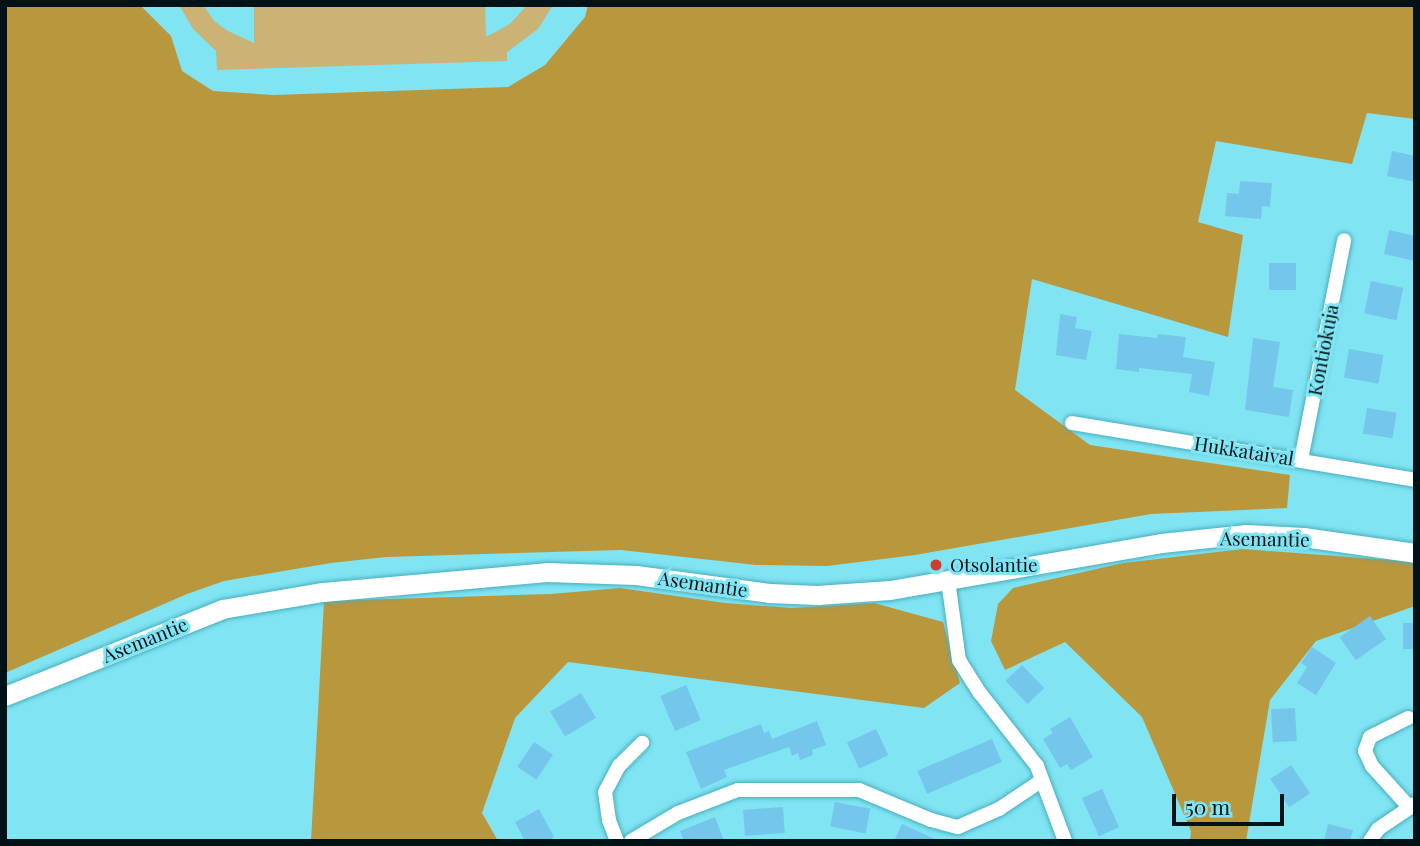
<!DOCTYPE html>
<html>
<head>
<meta charset="utf-8">
<style>
	body { margin:0 }
	#map { position:relative; width:1420px; height:846px; overflow:hidden; background:#80e4f3; font-family:"Playfair Display",serif }
	div>[style] { position:absolute }
	.green>* { inset:0; background:#cbb275 }
	.forest>* { inset:0; background:#b9973d }
	.building>* { inset:0; background:#74c7eb; transform-origin:0 0 }
	.roads { filter:drop-shadow(0 0 2px #48aebd) drop-shadow(0 0 2px #48aebd) }
	.street>* { height:14px; margin:-7px; padding:0 7px; transform-origin:7px; border-radius:7px; background:#fff }
	.secondary>* { height:19px; margin:-9.5px; padding:0 9.5px; transform-origin:9.5px; border-radius:9.5px; background:#fff }
	.dots>* { width:19px; height:19px; translate:-50% -50%; box-sizing:border-box; border:4px solid #80e4f3; border-radius:50% }
	span { translate:-50% -50%; white-space:nowrap; text-align:center; line-height:1.15; -webkit-text-stroke:6px #80e4f3; paint-order:stroke }
	.street-label { font-size:19px; color:#001216 }
	.poi-label { font-size:19px; color:#001216 }
	.left { translate:0 -50%; text-align:left }
	.frame { position:absolute; inset:0; border:7px solid #001216; pointer-events:none }
	.scale { position:absolute; left:1172px; top:794px; width:112px; height:32px; box-sizing:border-box; border:4px solid #001216; border-top:0; padding-left:9px; font-size:21px; line-height:24px; white-space:nowrap; color:#001216; -webkit-text-stroke:5px #80e4f3; paint-order:stroke }
</style>
</head>
<body>
<div id="map">
	<div class="green">
		<div style="clip-path:polygon(179px 5px,203px 5px,215px 22px,228px 31px,254px 43px,254px 5px,485px 5px,486px 37px,510px 24px,527px 5px,553px 5px,538px 29px,507px 52px,507px 61px,217px 70px,216px 51px,193px 29px)"></div>
	</div>
	<div class="forest">
		<div style="clip-path:polygon(5px 5px,140px 5px,171px 36px,182px 71px,213px 91px,273px 95px,508px 87px,545px 65px,585px 17px,588px 5px,1415px 5px,1415px 119px,1367px 113px,1352px 164px,1216px 141px,1198px 222px,1243px 235px,1228px 337px,1032px 279px,1015px 390px,1090px 445px,1290px 475px,1287px 508px,1151px 514px,915px 555px,827px 566px,756px 565px,621px 550px,386px 557px,331px 563px,224px 581px,187px 594px,5px 673px)"></div>
		<div style="clip-path:polygon(1243px 549px,1415px 562px,1415px 606px,1316px 641px,1270px 700px,1246px 841px,1190px 841px,1191px 831px,1142px 717px,1065px 642px,1005px 670px,991px 641px,998px 604px,1013px 588px,1123px 563px)"></div>
		<div style="clip-path:polygon(620px 588px,725px 603px,792px 608px,874px 603px,943px 622px,960px 683px,924px 708px,568px 662px,515px 718px,482px 813px,498px 841px,311px 841px,324px 601px,551px 594px)"></div>
	</div>
	<div class="building">
		<div style="clip-path:polygon(1392px 151px,1415px 156px,1415px 182px,1387px 176px)"></div>
		<div style="clip-path:polygon(1240px 181px,1272px 183px,1270px 207px,1262px 206px,1261px 219px,1225px 216px,1227px 193px,1239px 194px)"></div>
		<div style="clip-path:polygon(1389px 230px,1415px 236px,1415px 261px,1384px 254px)"></div>
		<div style="left:1296px;top:263px;width:27px;height:27px;rotate:90deg"></div>
		<div style="left:1371px;top:281px;width:33px;height:33px;rotate:12deg"></div>
		<div style="clip-path:polygon(1060px 314px,1077px 317px,1075px 328px,1092px 331px,1086px 360px,1056px 355px)"></div>
		<div style="clip-path:polygon(1119px 334px,1157px 338px,1158px 334px,1186px 337px,1183px 357px,1215px 362px,1209px 396px,1189px 392px,1192px 374px,1139px 368px,1139px 372px,1116px 369px)"></div>
		<div style="clip-path:polygon(1253px 338px,1280px 342px,1273px 387px,1293px 390px,1289px 417px,1245px 410px)"></div>
		<div style="left:1349px;top:349px;width:35px;height:29px;rotate:10deg"></div>
		<div style="left:1367px;top:408px;width:30px;height:26px;rotate:9deg"></div>
		<div style="left:1370px;top:616px;width:28px;height:37px;rotate:55deg"></div>
		<div style="left:1415px;top:623px;width:26px;height:12px;rotate:90deg"></div>
		<div style="clip-path:polygon(1312px 647px,1336px 663px,1316px 695px,1297px 683px,1307px 667px,1301px 663px)"></div>
		<div style="left:1022px;top:665px;width:32px;height:23px;rotate:46deg"></div>
		<div style="left:686px;top:685px;width:38px;height:28px;rotate:67deg"></div>
		<div style="left:581px;top:693px;width:29px;height:36px;rotate:59deg"></div>
		<div style="left:1295px;top:708px;width:33px;height:24px;rotate:87deg"></div>
		<div style="clip-path:polygon(1070px 717px,1093px 757px,1071px 770px,1067px 764px,1060px 768px,1043px 739px,1053px 733px,1050px 729px)"></div>
		<div style="clip-path:polygon(817px 721px,826px 745px,812px 750px,813px 755px,800px 760px,798px 753px,792px 756px,789px 747px,724px 770px,727px 777px,701px 789px,686px 752px,761px 724px,764px 733px,769px 731px,772px 739px)"></div>
		<div style="left:876px;top:729px;width:29px;height:32px;rotate:65deg"></div>
		<div style="left:992px;top:739px;width:25px;height:81px;rotate:67deg"></div>
		<div style="left:534px;top:742px;width:23px;height:30px;rotate:34deg"></div>
		<div style="left:1291px;top:765px;width:34px;height:25px;rotate:56deg"></div>
		<div style="left:1102px;top:789px;width:42px;height:22px;rotate:66deg"></div>
		<div style="left:835px;top:802px;width:36px;height:25px;rotate:11deg"></div>
		<div style="left:783px;top:807px;width:26px;height:40px;rotate:86deg"></div>
		<div style="clip-path:polygon(539px 809px,554px 837px,548px 841px,525px 841px,515px 822px)"></div>
		<div style="clip-path:polygon(715px 817px,724px 841px,684px 841px,680px 831px)"></div>
		<div style="clip-path:polygon(902px 824px,939px 841px,894px 841px)"></div>
		<div style="clip-path:polygon(1328px 824px,1353px 830px,1350px 841px,1324px 841px)"></div>
	</div>
	<div class="roads">
		<div class="street">
			<div style="left:1072px;top:423px;width:348px;rotate:9.4deg"></div>
			<div style="left:1301px;top:460px;width:224px;rotate:-78.9deg"></div>
			<div style="left:948px;top:580px;width:81px;rotate:82.2deg"></div>
			<div style="left:959px;top:660px;width:39px;rotate:58deg"></div>
			<div style="left:980px;top:693px;width:93px;rotate:52deg"></div>
			<div style="left:1037px;top:766px;width:80px;rotate:69.5deg"></div>
			<div style="left:1408px;top:718px;width:42px;rotate:153.4deg"></div>
			<div style="left:1370px;top:737px;width:15px;rotate:110deg"></div>
			<div style="left:1365px;top:751px;width:17px;rotate:65deg"></div>
			<div style="left:1372px;top:766px;width:55px;rotate:47.9deg"></div>
			<div style="left:617px;top:841px;width:22px;rotate:-111deg"></div>
			<div style="left:609px;top:820px;width:28px;rotate:-98deg"></div>
			<div style="left:605px;top:792px;width:30px;rotate:-62deg"></div>
			<div style="left:619px;top:766px;width:33px;rotate:-45deg"></div>
			<div style="left:631px;top:841px;width:55px;rotate:-30.8deg"></div>
			<div style="left:678px;top:813px;width:64px;rotate:-21deg"></div>
			<div style="left:738px;top:790px;width:121px"></div>
			<div style="left:859px;top:790px;width:78px;rotate:22.6deg"></div>
			<div style="left:931px;top:820px;width:28px;rotate:15deg"></div>
			<div style="left:958px;top:827px;width:45px;rotate:-23.7deg"></div>
			<div style="left:999px;top:809px;width:50px;rotate:-33.7deg"></div>
			<div style="left:1370px;top:841px;width:14px;rotate:-56deg"></div>
			<div style="left:1378px;top:829px;width:45px;rotate:-34deg"></div>
		</div>
		<div class="secondary">
			<div style="left:5px;top:696px;width:234px;rotate:-21.8deg"></div>
			<div style="left:222px;top:609px;width:102px;rotate:-9.6deg"></div>
			<div style="left:323px;top:592px;width:224px;rotate:-5.1deg"></div>
			<div style="left:546px;top:572px;width:90px;rotate:1.9deg"></div>
			<div style="left:636px;top:575px;width:134px;rotate:7.7deg"></div>
			<div style="left:769px;top:593px;width:48px;rotate:2.4deg"></div>
			<div style="left:817px;top:595px;width:73px;rotate:-3.9deg"></div>
			<div style="left:890px;top:590px;width:275px;rotate:-9.8deg"></div>
			<div style="left:1161px;top:543px;width:86px;rotate:-6deg"></div>
			<div style="left:1247px;top:534px;width:56px;rotate:3.1deg"></div>
			<div style="left:1303px;top:537px;width:113px;rotate:8.1deg"></div>
		</div>
	</div>
	<div class="dots">
		<div style="left:936px;top:565px;background:#cc3e34"></div>
	</div>
	<div class="street-label">
		<span style="left:1323px;top:350px;rotate:-79deg">Kontiokuja</span>
		<span style="left:1244px;top:451px;rotate:9deg">Hukkataival</span>
		<span style="left:1265px;top:539px;rotate:1deg">Asemantie</span>
		<span style="left:703px;top:584px;rotate:8deg">Asemantie</span>
		<span style="left:145px;top:640px;rotate:-22deg">Asemantie</span>
	</div>
	<div class="poi-label">
		<span class="left" style="left:950px;top:565px">Otsolantie</span>
	</div>
	<div class="frame"></div>
	<div class="scale">50 m</div>
</div>
</body>
</html>
